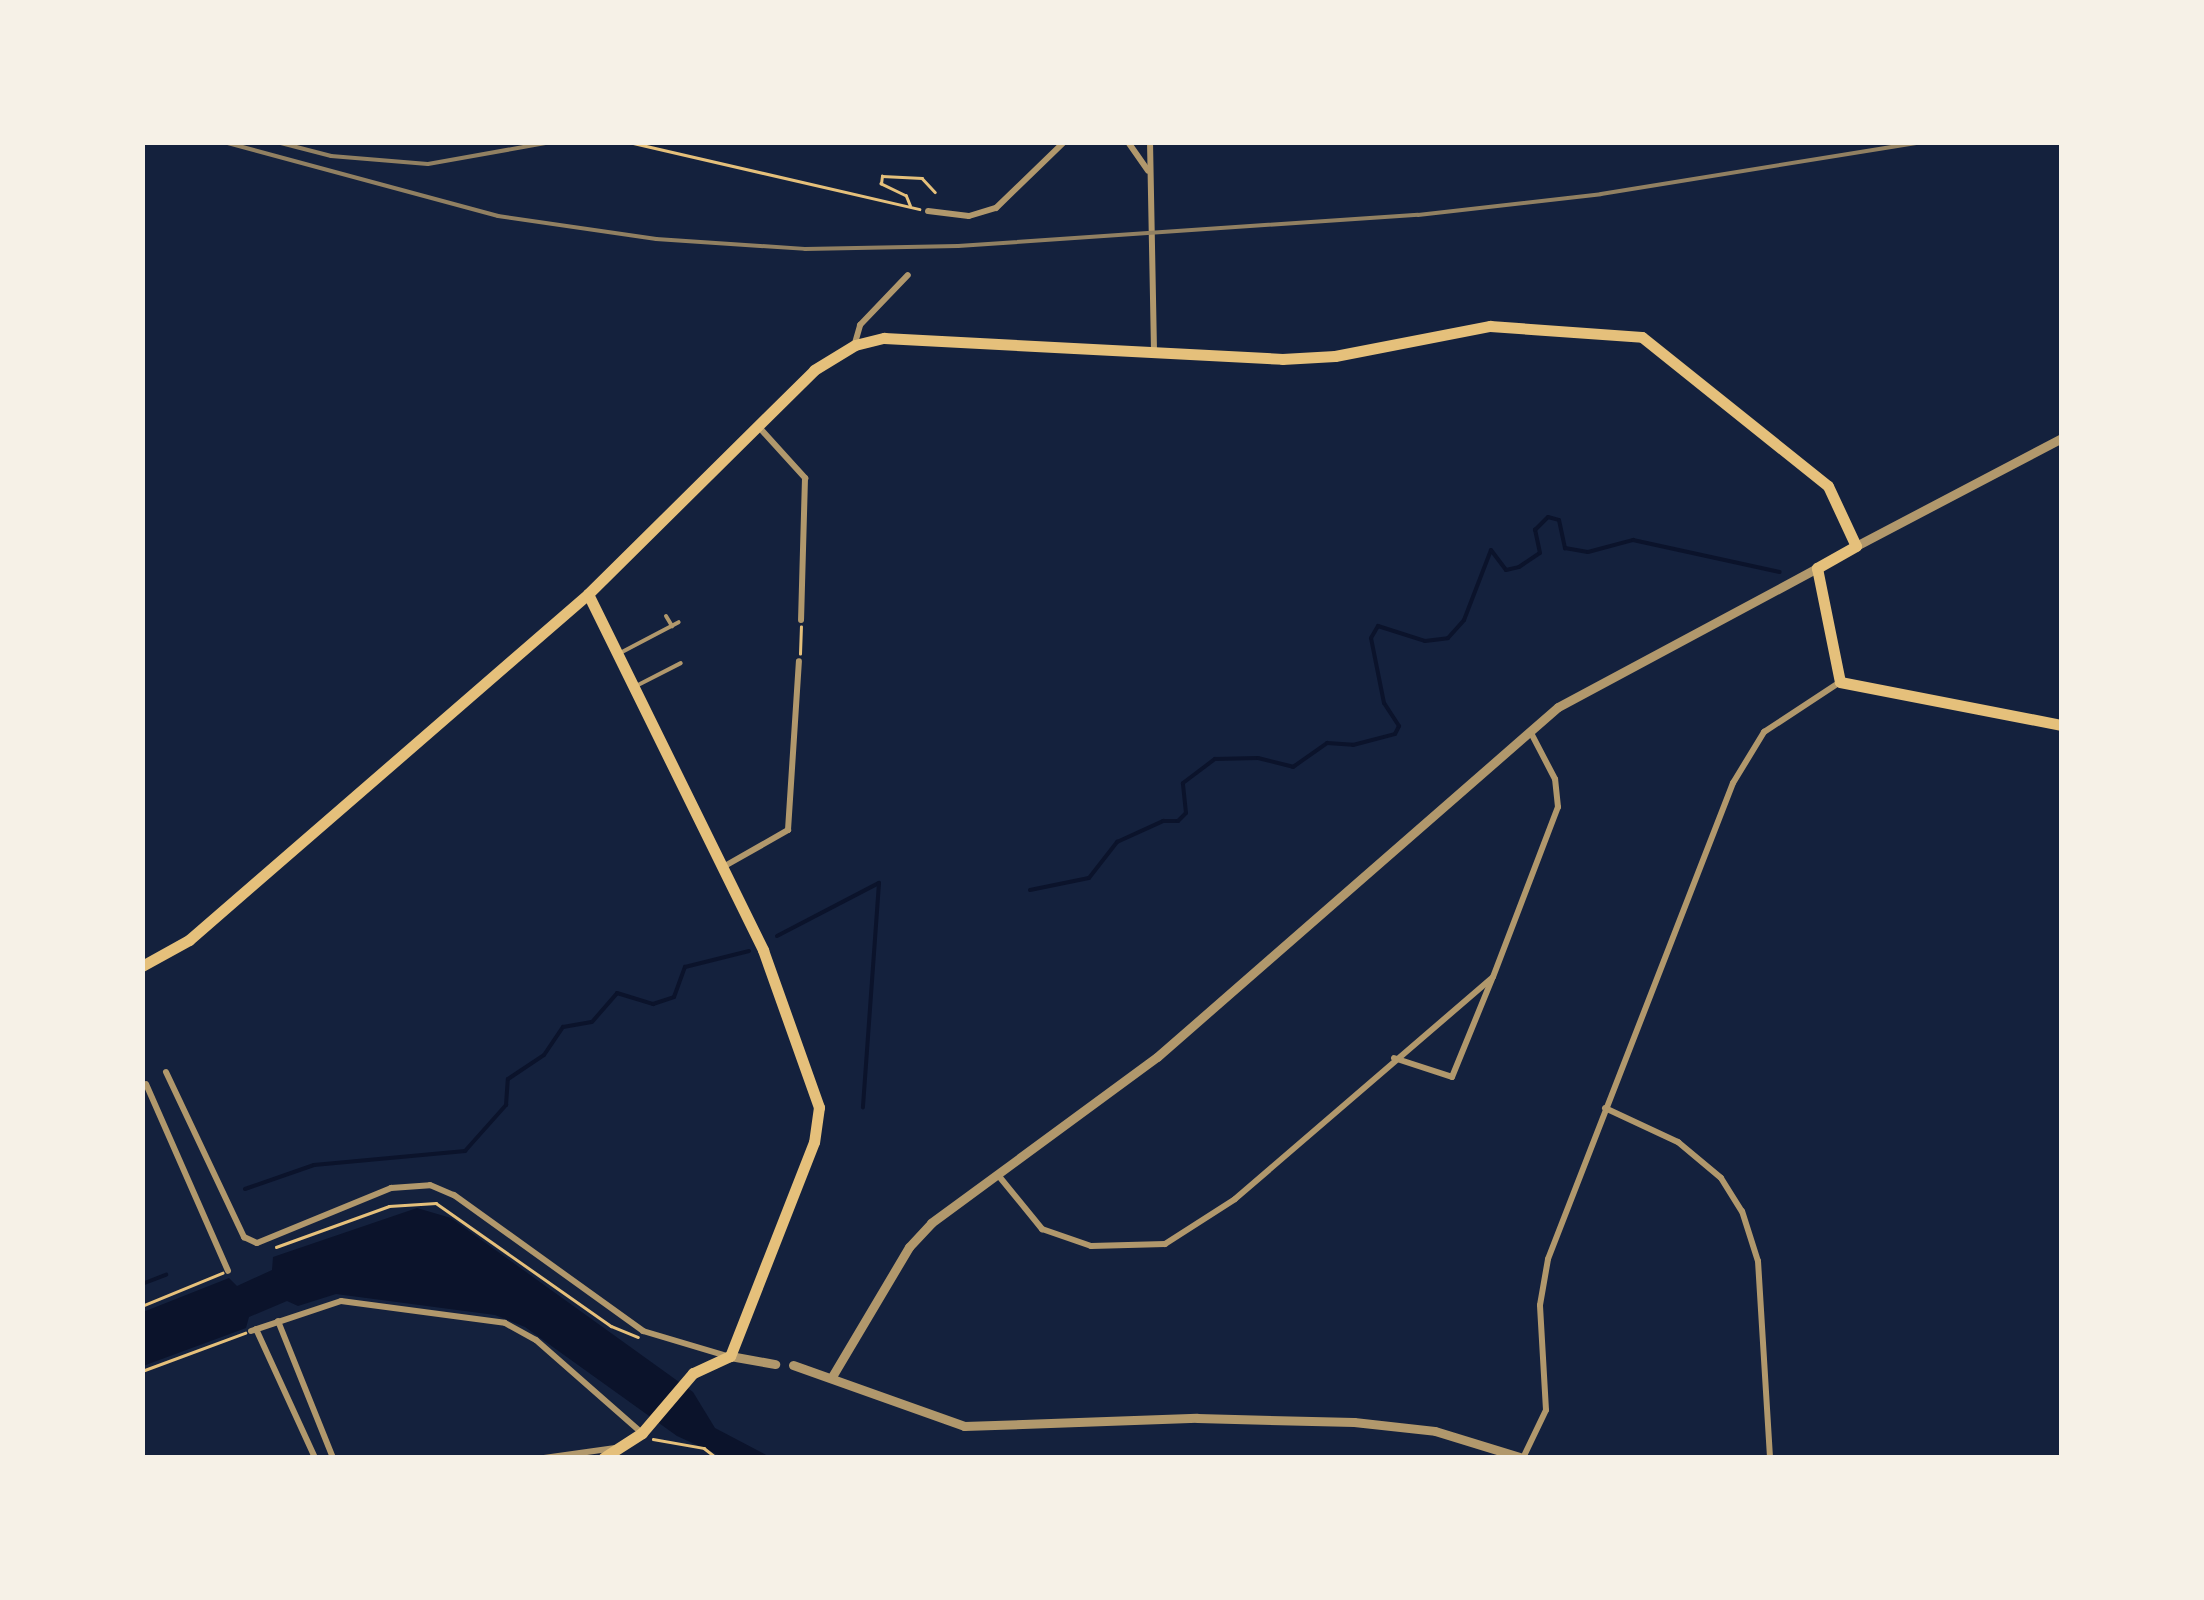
<!DOCTYPE html>
<html>
<head>
<meta charset="utf-8">
<style>
	body { margin:0 }
	#map { position:relative; width:2204px; height:1600px; overflow:hidden; background:#14213d; font-family:"Golos Text",sans-serif }
	div>[style] { position:absolute }
	.water>* { inset:0; background:#0b132b }
	.stream>* { height:4px; margin:-2px; padding:0 2px; transform-origin:2px; border-radius:2px; background:#0b132b }
	.path>* { height:2.5px; margin:-1.25px; padding:0 1.25px; transform-origin:1.25px; border-radius:1.25px; background:#e5c07b }
	.service>* { height:4px; margin:-2px; padding:0 2px; transform-origin:2px; border-radius:2px; background:#b1986c }
	.minor>* { height:6px; margin:-3px; padding:0 3px; transform-origin:3px; border-radius:3px; background:#b1986c }
	.tertiary>* { height:9px; margin:-4.5px; padding:0 4.5px; transform-origin:4.5px; border-radius:4.5px; background:#b1986c }
	.primary>* { height:11px; margin:-5.5px; padding:0 5.5px; transform-origin:5.5px; border-radius:5.5px; background:#e5c07b }
	.rail>* { height:4px; margin:-2px; padding:0 2px; transform-origin:2px; border-radius:2px; background:#918062 }
	span { translate:-50% -50%; white-space:nowrap; text-align:center; line-height:1.15; -webkit-text-stroke:9px #f6f1e7; paint-order:stroke }
	.frame { position:absolute; inset:0; border:145px solid #f6f1e7; pointer-events:none }
</style>
</head>
<body>
<div id="map">
	<div class="water">
		<div style="clip-path:polygon(417px 1208px,451px 1218px,693px 1392px,715px 1428px,770px 1457px,723px 1457px,677px 1436px,525px 1327px,495px 1315px,336px 1294px,298px 1306px,287px 1301px,249px 1317px,246px 1328px,143px 1366px,143px 1312px,229px 1278px,237px 1286px,272px 1270px,273px 1257px)"></div>
	</div>
	<div class="stream">
		<div style="left:1030px;top:890px;width:60px;rotate:-11.5deg"></div>
		<div style="left:1089px;top:878px;width:46px;rotate:-52.1deg"></div>
		<div style="left:1117px;top:842px;width:51px;rotate:-24.5deg"></div>
		<div style="left:1163px;top:821px;width:15px"></div>
		<div style="left:1178px;top:821px;width:11px;rotate:-45deg"></div>
		<div style="left:1186px;top:813px;width:30px;rotate:-96deg"></div>
		<div style="left:1183px;top:783px;width:40px;rotate:-37deg"></div>
		<div style="left:1215px;top:759px;width:43px;rotate:-1.3deg"></div>
		<div style="left:1258px;top:758px;width:36px;rotate:14deg"></div>
		<div style="left:1293px;top:767px;width:42px;rotate:-35.2deg"></div>
		<div style="left:1327px;top:743px;width:26px;rotate:4deg"></div>
		<div style="left:1353px;top:745px;width:43px;rotate:-14.7deg"></div>
		<div style="left:1395px;top:734px;width:9px;rotate:-63deg"></div>
		<div style="left:1399px;top:726px;width:27px;rotate:-123deg"></div>
		<div style="left:1384px;top:703px;width:66px;rotate:-101.3deg"></div>
		<div style="left:1371px;top:638px;width:14px;rotate:-60deg"></div>
		<div style="left:1378px;top:626px;width:49px;rotate:17.7deg"></div>
		<div style="left:1425px;top:641px;width:23px;rotate:-7deg"></div>
		<div style="left:1448px;top:638px;width:24px;rotate:-48deg"></div>
		<div style="left:1464px;top:620px;width:75px;rotate:-68.9deg"></div>
		<div style="left:1491px;top:550px;width:25px;rotate:53deg"></div>
		<div style="left:1506px;top:570px;width:13px;rotate:-13deg"></div>
		<div style="left:1519px;top:567px;width:25px;rotate:-34deg"></div>
		<div style="left:1540px;top:553px;width:24px;rotate:-102deg"></div>
		<div style="left:1535px;top:530px;width:18px;rotate:-45deg"></div>
		<div style="left:1548px;top:517px;width:11px;rotate:15deg"></div>
		<div style="left:1559px;top:520px;width:29px;rotate:78deg"></div>
		<div style="left:1565px;top:548px;width:23px;rotate:10deg"></div>
		<div style="left:1588px;top:552px;width:47px;rotate:-14.9deg"></div>
		<div style="left:1633px;top:540px;width:150px;rotate:12.3deg"></div>
		<div style="left:777px;top:936px;width:115px;rotate:-27.5deg"></div>
		<div style="left:879px;top:883px;width:225px;rotate:94.1deg"></div>
		<div style="left:245px;top:1189px;width:73px;rotate:-19.2deg"></div>
		<div style="left:314px;top:1165px;width:152px;rotate:-5.3deg"></div>
		<div style="left:465px;top:1151px;width:62px;rotate:-48.3deg"></div>
		<div style="left:506px;top:1105px;width:26px;rotate:-86deg"></div>
		<div style="left:508px;top:1079px;width:43px;rotate:-33.7deg"></div>
		<div style="left:544px;top:1055px;width:34px;rotate:-56deg"></div>
		<div style="left:563px;top:1027px;width:29px;rotate:-10deg"></div>
		<div style="left:592px;top:1022px;width:38px;rotate:-49deg"></div>
		<div style="left:617px;top:993px;width:38px;rotate:17deg"></div>
		<div style="left:653px;top:1004px;width:22px;rotate:-18deg"></div>
		<div style="left:674px;top:997px;width:32px;rotate:-70deg"></div>
		<div style="left:685px;top:967px;width:66px;rotate:-14deg"></div>
		<div style="left:142px;top:1284px;width:26px;rotate:-21deg"></div>
	</div>
	<div class="path">
		<div style="left:629px;top:142px;width:298px;rotate:13deg"></div>
		<div style="left:910px;top:206px;width:11px;rotate:-112deg"></div>
		<div style="left:906px;top:196px;width:28px;rotate:-154deg"></div>
		<div style="left:881px;top:184px;width:8px;rotate:-83deg"></div>
		<div style="left:882px;top:176px;width:40px;rotate:2.9deg"></div>
		<div style="left:922px;top:178px;width:19px;rotate:47deg"></div>
		<div style="left:800px;top:654px;width:27px;rotate:-88deg"></div>
		<div style="left:276px;top:1247px;width:120px;rotate:-19.9deg"></div>
		<div style="left:389px;top:1206px;width:47px;rotate:-3.7deg"></div>
		<div style="left:436px;top:1203px;width:214px;rotate:35.1deg"></div>
		<div style="left:611px;top:1326px;width:29px;rotate:22deg"></div>
		<div style="left:142px;top:1306px;width:87px;rotate:-22.4deg"></div>
		<div style="left:142px;top:1371px;width:110px;rotate:-20.3deg"></div>
		<div style="left:653px;top:1439px;width:52px;rotate:10deg"></div>
		<div style="left:704px;top:1448px;width:16px;rotate:38deg"></div>
	</div>
	<div class="service">
		<div style="left:666px;top:616px;width:12px;rotate:59deg"></div>
		<div style="left:622px;top:652px;width:64px;rotate:-27.8deg"></div>
		<div style="left:638px;top:685px;width:48px;rotate:-27.1deg"></div>
	</div>
	<div class="minor">
		<div style="left:1128px;top:142px;width:35px;rotate:55deg"></div>
		<div style="left:1150px;top:142px;width:209px;rotate:88.9deg"></div>
		<div style="left:928px;top:211px;width:41px;rotate:7deg"></div>
		<div style="left:969px;top:216px;width:28px;rotate:-17deg"></div>
		<div style="left:996px;top:208px;width:95px;rotate:-44.1deg"></div>
		<div style="left:855px;top:343px;width:19px;rotate:-74deg"></div>
		<div style="left:860px;top:325px;width:69px;rotate:-46.2deg"></div>
		<div style="left:757px;top:425px;width:72px;rotate:47.8deg"></div>
		<div style="left:805px;top:478px;width:142px;rotate:91.6deg"></div>
		<div style="left:723px;top:867px;width:75px;rotate:-29.6deg"></div>
		<div style="left:788px;top:830px;width:169px;rotate:-86.3deg"></div>
		<div style="left:1394px;top:1058px;width:61px;rotate:18.1deg"></div>
		<div style="left:1452px;top:1077px;width:106px;rotate:-67.8deg"></div>
		<div style="left:166px;top:1072px;width:183px;rotate:64.7deg"></div>
		<div style="left:244px;top:1237px;width:14px;rotate:25deg"></div>
		<div style="left:257px;top:1243px;width:145px;rotate:-22.3deg"></div>
		<div style="left:391px;top:1188px;width:39px;rotate:-4deg"></div>
		<div style="left:430px;top:1185px;width:26px;rotate:23deg"></div>
		<div style="left:454px;top:1195px;width:233px;rotate:35.7deg"></div>
		<div style="left:643px;top:1331px;width:88px;rotate:16.6deg"></div>
		<div style="left:146px;top:1084px;width:204px;rotate:66.3deg"></div>
		<div style="left:1605px;top:1108px;width:81px;rotate:25deg"></div>
		<div style="left:1678px;top:1142px;width:56px;rotate:39.9deg"></div>
		<div style="left:1721px;top:1178px;width:39px;rotate:58deg"></div>
		<div style="left:1742px;top:1211px;width:52px;rotate:72.3deg"></div>
		<div style="left:1758px;top:1261px;width:197px;rotate:86.5deg"></div>
		<div style="left:998px;top:1175px;width:70px;rotate:50.8deg"></div>
		<div style="left:1042px;top:1229px;width:52px;rotate:19.1deg"></div>
		<div style="left:1091px;top:1246px;width:74px;rotate:-1.5deg"></div>
		<div style="left:1165px;top:1244px;width:83px;rotate:-32.7deg"></div>
		<div style="left:1235px;top:1199px;width:340px;rotate:-40.7deg"></div>
		<div style="left:1493px;top:977px;width:182px;rotate:-69.1deg"></div>
		<div style="left:1558px;top:807px;width:28px;rotate:-96deg"></div>
		<div style="left:1555px;top:779px;width:54px;rotate:-117.5deg"></div>
		<div style="left:278px;top:1321px;width:148px;rotate:68.1deg"></div>
		<div style="left:256px;top:1329px;width:142px;rotate:65.4deg"></div>
		<div style="left:251px;top:1331px;width:95px;rotate:-18.4deg"></div>
		<div style="left:341px;top:1301px;width:165px;rotate:7.6deg"></div>
		<div style="left:505px;top:1323px;width:35px;rotate:29deg"></div>
		<div style="left:536px;top:1340px;width:141px;rotate:41.3deg"></div>
		<div style="left:544px;top:1458px;width:72px;rotate:-8deg"></div>
		<div style="left:1523px;top:1458px;width:53px;rotate:-64.4deg"></div>
		<div style="left:1546px;top:1410px;width:105px;rotate:-93.3deg"></div>
		<div style="left:1540px;top:1305px;width:47px;rotate:-80.1deg"></div>
		<div style="left:1548px;top:1259px;width:511px;rotate:-68.76deg"></div>
		<div style="left:1733px;top:783px;width:60px;rotate:-58.7deg"></div>
		<div style="left:1764px;top:732px;width:91px;rotate:-33.3deg"></div>
	</div>
	<div class="tertiary">
		<div style="left:1856px;top:546px;width:233px;rotate:-27.7deg"></div>
		<div style="left:730px;top:1356px;width:46px;rotate:10.1deg"></div>
		<div style="left:793px;top:1365px;width:182px;rotate:19.6deg"></div>
		<div style="left:964px;top:1426px;width:233px;rotate:-2deg"></div>
		<div style="left:1197px;top:1418px;width:157px;rotate:1.5deg"></div>
		<div style="left:1354px;top:1422px;width:81px;rotate:6.3deg"></div>
		<div style="left:1435px;top:1431px;width:92px;rotate:17.1deg"></div>
		<div style="left:833px;top:1375px;width:149px;rotate:-59.3deg"></div>
		<div style="left:909px;top:1247px;width:33px;rotate:-47deg"></div>
		<div style="left:931px;top:1223px;width:280px;rotate:-36.3deg"></div>
		<div style="left:1157px;top:1057px;width:532px;rotate:-41.12deg"></div>
		<div style="left:1558px;top:707px;width:294px;rotate:-28.2deg"></div>
	</div>
	<div class="primary">
		<div style="left:588px;top:594px;width:397px;rotate:63.8deg"></div>
		<div style="left:763px;top:950px;width:167px;rotate:70.4deg"></div>
		<div style="left:819px;top:1107px;width:35px;rotate:98deg"></div>
		<div style="left:814px;top:1142px;width:230px;rotate:111.4deg"></div>
		<div style="left:730px;top:1356px;width:41px;rotate:155.3deg"></div>
		<div style="left:693px;top:1373px;width:79px;rotate:130.4deg"></div>
		<div style="left:642px;top:1433px;width:46px;rotate:147.3deg"></div>
		<div style="left:142px;top:966px;width:54px;rotate:-29deg"></div>
		<div style="left:189px;top:940px;width:528px;rotate:-40.93deg"></div>
		<div style="left:588px;top:594px;width:318px;rotate:-44.7deg"></div>
		<div style="left:814px;top:370px;width:48px;rotate:-31.4deg"></div>
		<div style="left:855px;top:345px;width:30px;rotate:-14deg"></div>
		<div style="left:884px;top:338px;width:399px;rotate:3deg"></div>
		<div style="left:1282px;top:359px;width:53px;rotate:-3.2deg"></div>
		<div style="left:1335px;top:356px;width:158px;rotate:-11deg"></div>
		<div style="left:1490px;top:326px;width:152px;rotate:4.1deg"></div>
		<div style="left:1642px;top:337px;width:238px;rotate:38.7deg"></div>
		<div style="left:1828px;top:486px;width:66px;rotate:65deg"></div>
		<div style="left:1856px;top:546px;width:45px;rotate:150.6deg"></div>
		<div style="left:1817px;top:568px;width:116px;rotate:78.6deg"></div>
		<div style="left:1840px;top:682px;width:226px;rotate:11deg"></div>
	</div>
	<div class="rail">
		<div style="left:224px;top:142px;width:284px;rotate:15.1deg"></div>
		<div style="left:498px;top:216px;width:160px;rotate:8.3deg"></div>
		<div style="left:656px;top:239px;width:149px;rotate:3.8deg"></div>
		<div style="left:805px;top:249px;width:153px;rotate:-1.1deg"></div>
		<div style="left:958px;top:246px;width:461px;rotate:-3.9deg"></div>
		<div style="left:1418px;top:215px;width:184px;rotate:-6.5deg"></div>
		<div style="left:1601px;top:194px;width:324px;rotate:-9.2deg"></div>
		<div style="left:277px;top:142px;width:56px;rotate:14.5deg"></div>
		<div style="left:331px;top:156px;width:97px;rotate:4.7deg"></div>
		<div style="left:428px;top:164px;width:125px;rotate:-10.1deg"></div>
	</div>
	<div class="frame"></div>
</div>
</body>
</html>
